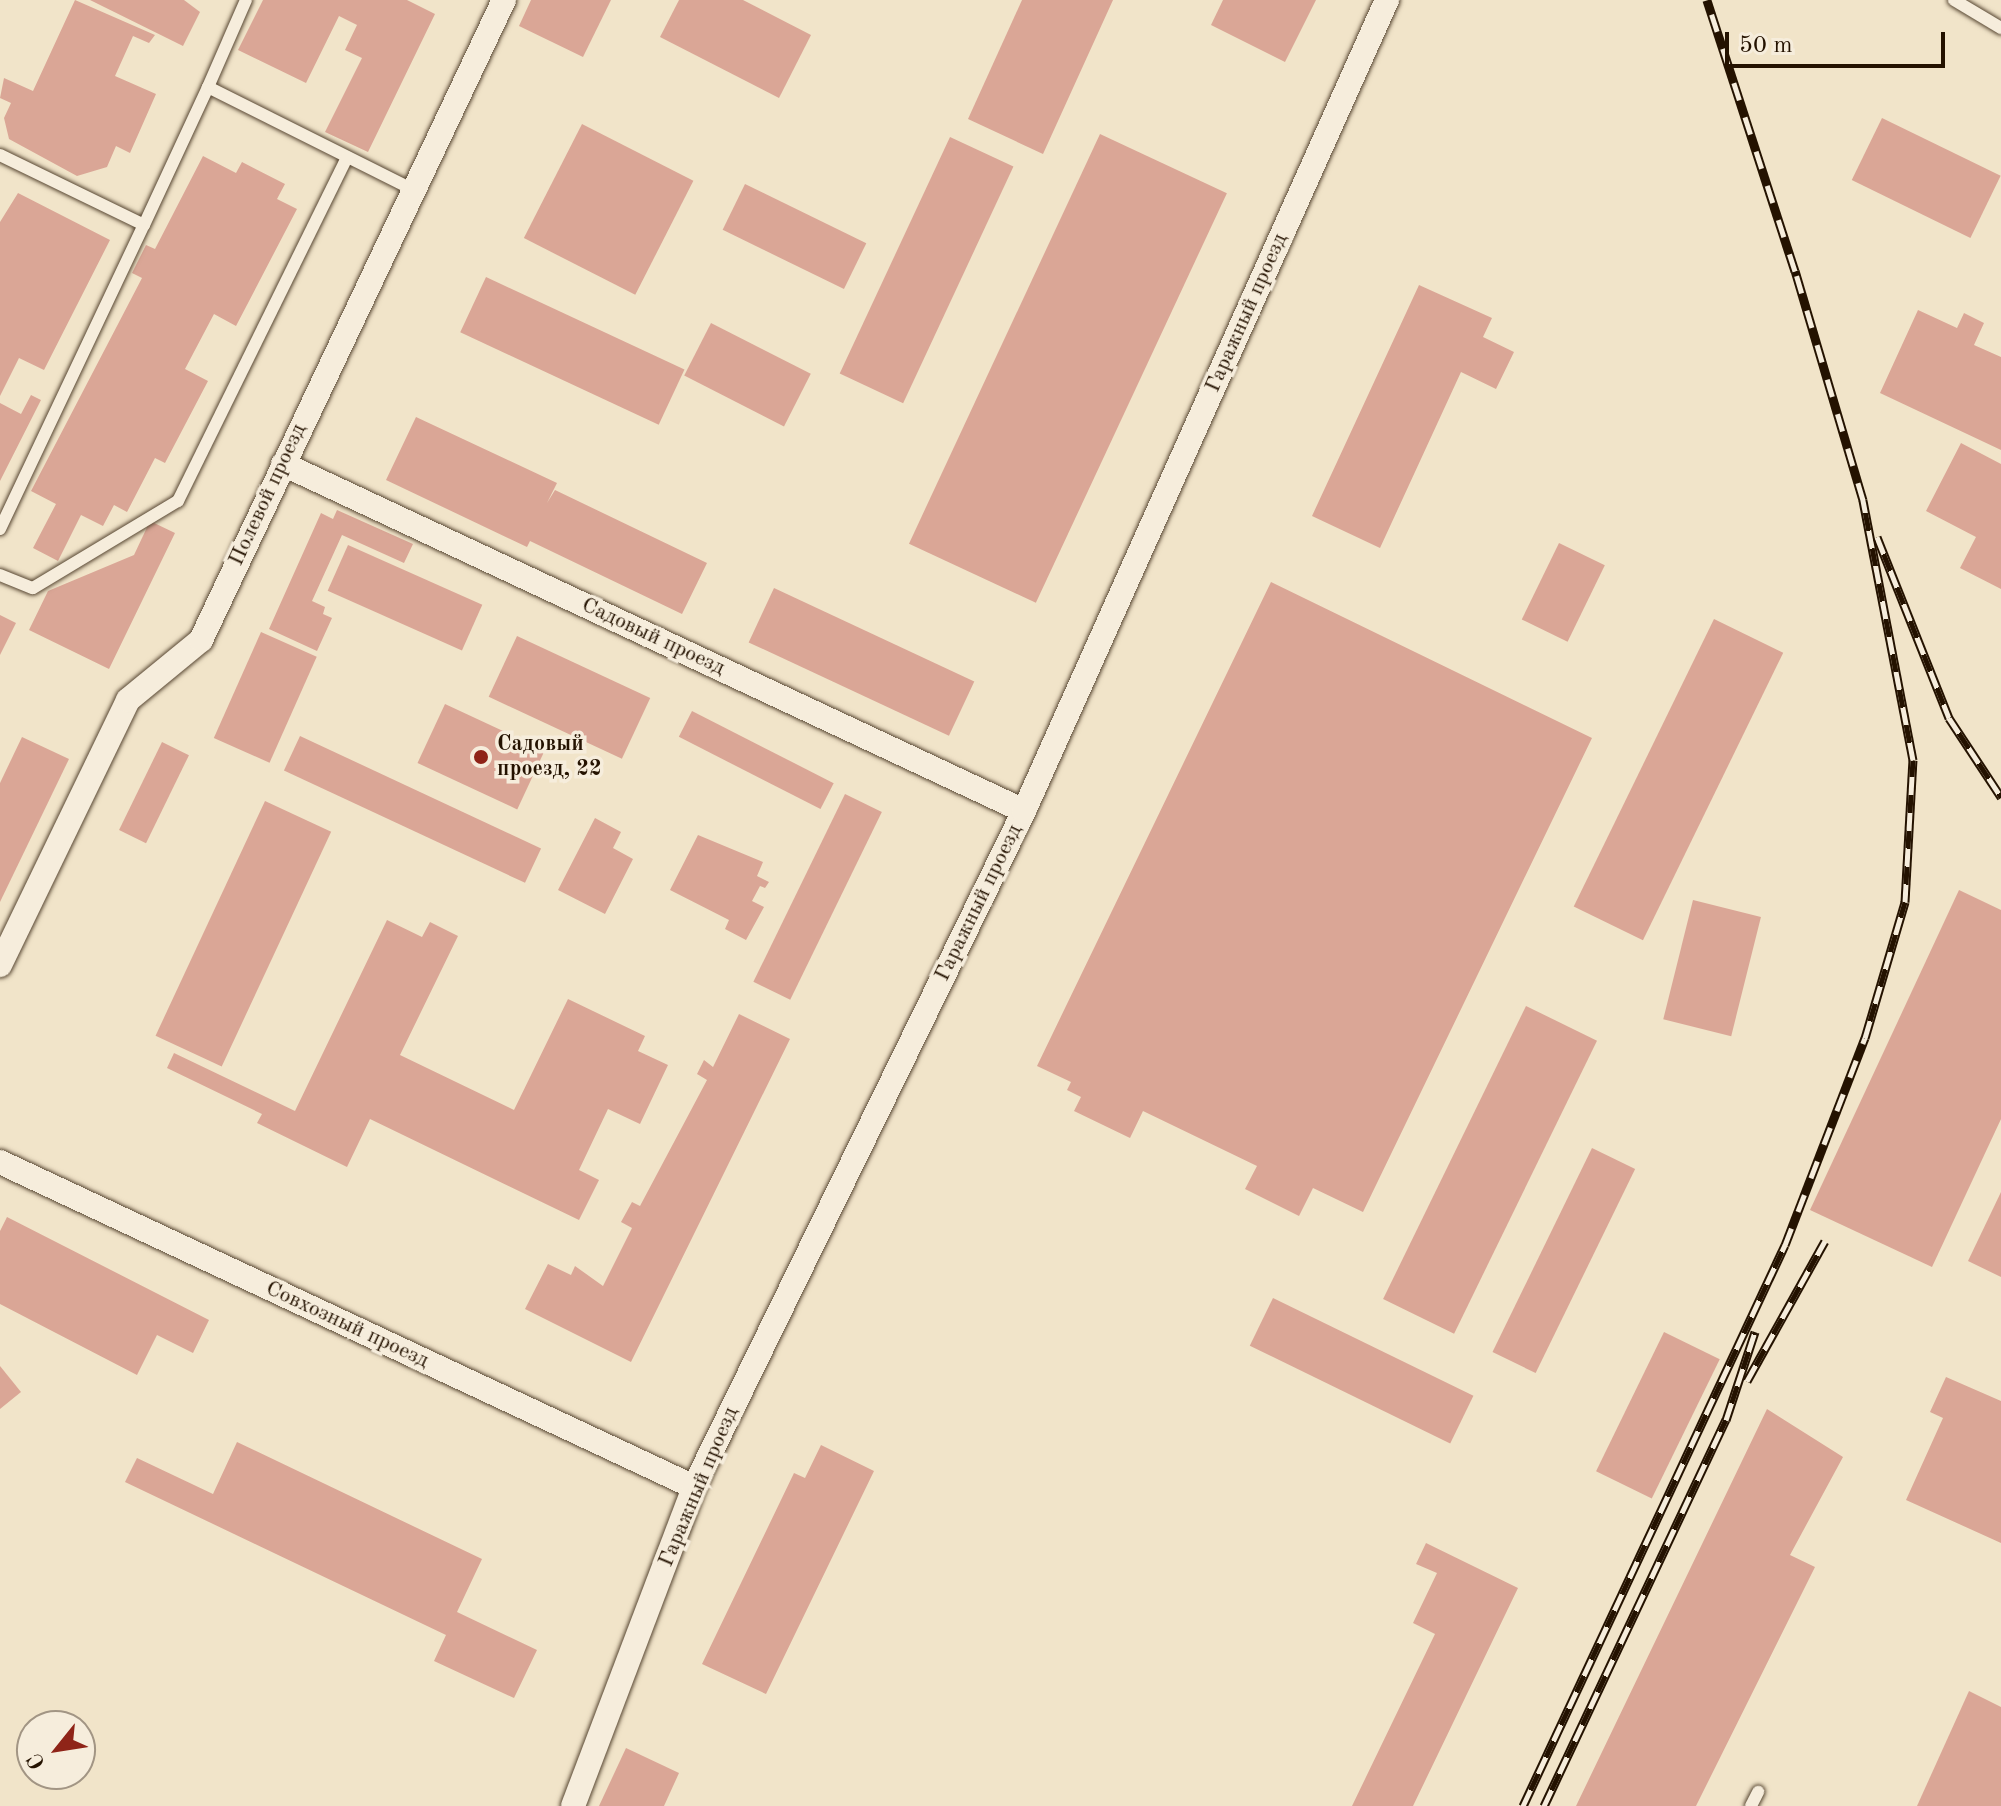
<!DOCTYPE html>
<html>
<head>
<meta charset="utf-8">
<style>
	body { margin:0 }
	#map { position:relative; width:2001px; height:1806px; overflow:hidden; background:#f1e4c9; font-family:"Old Standard TT",serif }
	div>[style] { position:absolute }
	.building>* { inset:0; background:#daa696; transform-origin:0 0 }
	.roads { filter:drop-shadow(0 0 2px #574632) drop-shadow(0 0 2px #574632) }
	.service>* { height:12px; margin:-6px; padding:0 6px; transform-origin:6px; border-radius:6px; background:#f6eddc }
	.minor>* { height:24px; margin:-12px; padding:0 12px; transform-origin:12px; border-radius:12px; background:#f6eddc }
	.rail>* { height:9px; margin-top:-4.5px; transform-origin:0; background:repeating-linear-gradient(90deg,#f6eddc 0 18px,#241200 0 36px); box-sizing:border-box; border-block:2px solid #241200 }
	.dots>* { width:22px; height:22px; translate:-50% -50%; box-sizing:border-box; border:4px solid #f6eddc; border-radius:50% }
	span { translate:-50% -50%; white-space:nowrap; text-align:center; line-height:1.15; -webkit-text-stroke:7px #f6eddc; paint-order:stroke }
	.street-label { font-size:22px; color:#241200 }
	.poi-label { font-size:22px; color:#241200; font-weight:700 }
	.left { translate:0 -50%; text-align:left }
	.north { position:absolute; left:16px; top:1710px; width:80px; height:80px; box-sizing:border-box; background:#f6eddc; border:2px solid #a29584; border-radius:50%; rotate:240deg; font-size:22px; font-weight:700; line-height:32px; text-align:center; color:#241200 }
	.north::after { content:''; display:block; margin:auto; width:28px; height:36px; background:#8f2418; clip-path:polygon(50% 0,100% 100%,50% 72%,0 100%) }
	.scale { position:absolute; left:1725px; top:32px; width:220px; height:36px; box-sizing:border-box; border:4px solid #241200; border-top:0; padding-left:10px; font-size:24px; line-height:28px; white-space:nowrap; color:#241200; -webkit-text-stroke:6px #f6eddc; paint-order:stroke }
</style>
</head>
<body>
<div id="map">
	<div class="building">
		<div style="clip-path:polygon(75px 0,155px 35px,149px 43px,133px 36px,115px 76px,156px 94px,130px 153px,116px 146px,107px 167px,77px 176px,9px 139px,4px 118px,11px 103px,0 98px,4px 78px,33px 91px)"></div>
		<div style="clip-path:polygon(90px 0,184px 0,200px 12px,183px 46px)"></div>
		<div style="clip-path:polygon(263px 0,407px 0,435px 14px,368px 152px,325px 132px,362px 58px,345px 50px,357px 25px,339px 16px,306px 83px,238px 50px)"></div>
		<div style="clip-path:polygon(531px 0,611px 0,583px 57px,519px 26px)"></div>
		<div style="clip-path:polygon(679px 0,743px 0,811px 35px,779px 98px,660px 37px)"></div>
		<div style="clip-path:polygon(1022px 0,1113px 0,1043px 154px,968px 119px)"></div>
		<div style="clip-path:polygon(1223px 0,1316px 0,1285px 62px,1211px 25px)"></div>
		<div style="left:1882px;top:118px;width:132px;height:69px;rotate:26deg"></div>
		<div style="left:582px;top:124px;width:125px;height:128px;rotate:27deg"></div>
		<div style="left:1100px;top:134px;width:140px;height:452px;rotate:25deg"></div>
		<div style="left:950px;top:137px;width:70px;height:261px;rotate:25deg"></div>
		<div style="clip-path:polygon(203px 156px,236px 173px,242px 162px,285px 184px,277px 199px,297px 209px,236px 326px,214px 314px,185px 369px,208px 381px,165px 463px,155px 458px,127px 512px,114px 505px,103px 526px,81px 515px,58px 561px,33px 548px,56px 504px,31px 491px,142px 278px,132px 273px,146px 245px,155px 249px)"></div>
		<div style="left:745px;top:184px;width:135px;height:51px;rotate:26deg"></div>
		<div style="clip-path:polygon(18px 193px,110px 240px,44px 370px,19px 358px,0 396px,0 222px)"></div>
		<div style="left:486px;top:277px;width:219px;height:61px;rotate:25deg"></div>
		<div style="clip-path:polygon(1419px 285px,1492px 318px,1483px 337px,1514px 352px,1496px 389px,1461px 372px,1380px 548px,1312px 516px)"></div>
		<div style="clip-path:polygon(1918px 310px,1957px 328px,1964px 313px,1984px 323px,1974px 345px,2001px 357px,2001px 450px,1880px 393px)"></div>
		<div style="left:711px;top:323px;width:112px;height:59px;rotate:27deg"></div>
		<div style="clip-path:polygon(31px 395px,41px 400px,0 481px,0 403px,21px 414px)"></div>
		<div style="clip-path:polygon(416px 417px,557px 483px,547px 503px,555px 490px,707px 563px,682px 614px,530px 541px,527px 547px,386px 480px)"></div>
		<div style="clip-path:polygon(1961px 443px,2001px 464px,2001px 589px,1960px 568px,1976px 537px,1926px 511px)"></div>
		<div style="clip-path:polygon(337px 510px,413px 544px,404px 563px,342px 535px,312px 601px,325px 607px,323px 614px,332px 618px,317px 651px,269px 629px,321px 513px,333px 519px)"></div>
		<div style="clip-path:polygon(150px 521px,175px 533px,109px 669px,29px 630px,48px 591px,134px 555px)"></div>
		<div style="left:1559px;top:543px;width:51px;height:85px;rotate:26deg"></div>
		<div style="left:348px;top:545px;width:147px;height:50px;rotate:24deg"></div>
		<div style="clip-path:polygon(1271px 582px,1592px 738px,1363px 1212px,1313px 1188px,1299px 1216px,1245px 1189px,1257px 1166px,1143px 1111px,1130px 1138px,1074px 1111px,1081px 1097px,1067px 1090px,1071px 1082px,1037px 1066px)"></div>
		<div style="left:774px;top:588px;width:221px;height:60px;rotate:25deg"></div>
		<div style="clip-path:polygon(0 615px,16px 623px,0 655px)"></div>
		<div style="left:1714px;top:619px;width:77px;height:320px;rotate:26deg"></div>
		<div style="left:261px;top:632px;width:61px;height:116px;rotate:24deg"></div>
		<div style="left:517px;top:636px;width:147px;height:67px;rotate:25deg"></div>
		<div style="left:445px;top:704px;width:110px;height:65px;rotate:25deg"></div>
		<div style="left:692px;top:711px;width:159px;height:29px;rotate:27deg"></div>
		<div style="left:300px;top:736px;width:266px;height:38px;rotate:25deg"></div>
		<div style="clip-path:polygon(22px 737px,69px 759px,0 902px,0 783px)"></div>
		<div style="left:162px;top:742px;width:30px;height:98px;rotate:26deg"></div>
		<div style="left:845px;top:794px;width:41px;height:209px;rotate:26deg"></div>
		<div style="left:265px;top:801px;width:73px;height:259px;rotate:25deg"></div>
		<div style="clip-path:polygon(595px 818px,621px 832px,613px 848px,633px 859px,605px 914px,558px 890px)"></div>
		<div style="clip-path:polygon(698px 835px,763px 862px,757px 876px,769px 882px,765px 888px,760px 886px,752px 901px,764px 907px,746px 940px,725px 929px,729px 920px,670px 890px)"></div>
		<div style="clip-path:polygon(1959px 890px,2001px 910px,2001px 1119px,1932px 1267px,1810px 1210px)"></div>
		<div style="left:1693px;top:900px;width:70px;height:123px;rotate:14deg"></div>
		<div style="clip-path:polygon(387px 920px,422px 937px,430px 922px,458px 936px,400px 1055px,514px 1110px,568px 999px,645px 1036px,638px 1051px,668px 1065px,640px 1124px,608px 1109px,579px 1170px,599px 1180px,579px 1220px,370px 1119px,347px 1167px,257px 1123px,262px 1114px,167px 1068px,174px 1053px,295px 1111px)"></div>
		<div style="left:1526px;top:1006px;width:79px;height:326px;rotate:26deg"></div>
		<div style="clip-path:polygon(739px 1014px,790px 1039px,631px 1362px,525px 1309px,548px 1264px,571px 1275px,575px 1266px,603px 1286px,632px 1228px,621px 1222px,632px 1202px,640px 1206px,707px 1080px,697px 1074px,704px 1060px,713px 1067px)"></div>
		<div style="left:1592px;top:1148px;width:48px;height:227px;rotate:26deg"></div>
		<div style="clip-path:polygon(2001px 1192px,2001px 1277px,1968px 1261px)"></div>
		<div style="clip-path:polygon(7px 1217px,209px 1320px,193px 1353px,157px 1335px,137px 1375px,0 1304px,0 1231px)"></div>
		<div style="left:1273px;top:1298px;width:223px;height:53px;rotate:26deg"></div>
		<div style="left:1664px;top:1332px;width:62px;height:155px;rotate:26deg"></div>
		<div style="clip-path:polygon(0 1366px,21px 1392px,0 1409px)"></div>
		<div style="clip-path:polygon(1946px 1377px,2001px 1401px,2001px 1543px,1906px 1500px,1943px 1418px,1930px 1412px)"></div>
		<div style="clip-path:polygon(1767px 1409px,1843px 1457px,1790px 1555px,1815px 1567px,1696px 1806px,1576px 1806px)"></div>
		<div style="clip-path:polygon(237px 1442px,482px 1559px,457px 1612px,537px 1650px,514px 1698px,434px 1661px,446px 1635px,125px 1482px,137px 1458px,213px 1494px)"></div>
		<div style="clip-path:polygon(821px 1445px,874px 1471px,766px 1694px,702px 1664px,794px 1473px,805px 1478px)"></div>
		<div style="clip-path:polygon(1426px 1543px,1518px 1588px,1413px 1806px,1352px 1806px,1435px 1634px,1413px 1623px,1437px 1573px,1416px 1564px)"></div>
		<div style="clip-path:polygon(1969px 1691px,2001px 1707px,2001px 1806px,1917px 1806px)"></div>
		<div style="clip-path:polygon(626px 1748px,679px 1773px,664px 1806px,599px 1806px)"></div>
	</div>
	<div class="roads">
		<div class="service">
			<div style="left:246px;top:0;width:95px;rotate:113.6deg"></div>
			<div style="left:208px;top:87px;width:230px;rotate:26.6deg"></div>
			<div style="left:1954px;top:0;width:55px;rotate:30.8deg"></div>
			<div style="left:0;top:155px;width:160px;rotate:25.9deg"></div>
			<div style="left:144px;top:225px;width:152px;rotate:-65.1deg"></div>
			<div style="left:0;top:529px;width:336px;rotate:-64.7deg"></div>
			<div style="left:0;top:575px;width:35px;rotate:22deg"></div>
			<div style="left:33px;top:588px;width:169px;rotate:-31deg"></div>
			<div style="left:178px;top:501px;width:383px;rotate:-63.8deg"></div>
			<div style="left:1751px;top:1806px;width:16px;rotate:-63deg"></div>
		</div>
		<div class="minor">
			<div style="left:283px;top:464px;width:818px;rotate:25.09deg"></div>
			<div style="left:0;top:965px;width:294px;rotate:-64.2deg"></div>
			<div style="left:128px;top:700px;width:94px;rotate:-39.4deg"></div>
			<div style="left:201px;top:640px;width:708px;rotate:-64.67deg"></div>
			<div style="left:0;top:1162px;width:766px;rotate:25.09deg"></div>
			<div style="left:573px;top:1806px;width:341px;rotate:-69.2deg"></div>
			<div style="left:694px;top:1487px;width:752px;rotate:-63.98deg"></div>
			<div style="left:1024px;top:811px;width:889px;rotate:-65.89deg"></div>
		</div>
	</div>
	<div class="rail">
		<div style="left:1877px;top:537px;width:195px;rotate:68.3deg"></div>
		<div style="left:1949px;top:718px;width:95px;rotate:56.6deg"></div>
		<div style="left:1747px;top:1381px;width:160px;rotate:-60.9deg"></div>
		<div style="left:1523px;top:1806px;width:619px;rotate:-64.97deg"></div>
		<div style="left:1785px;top:1245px;width:222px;rotate:-68.9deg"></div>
		<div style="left:1865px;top:1038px;width:142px;rotate:-73.6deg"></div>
		<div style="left:1905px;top:902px;width:142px;rotate:-86.8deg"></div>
		<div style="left:1913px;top:760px;width:265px;rotate:-100.9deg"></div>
		<div style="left:1863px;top:500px;width:239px;rotate:-106.5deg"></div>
		<div style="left:1795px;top:271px;width:285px;rotate:-108deg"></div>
		<div style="left:1544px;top:1806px;width:427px;rotate:-64.8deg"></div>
		<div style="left:1726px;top:1420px;width:93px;rotate:-71.8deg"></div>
	</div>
	<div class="dots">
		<div style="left:481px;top:757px;background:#8f2418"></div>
	</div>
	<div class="street-label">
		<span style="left:1247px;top:313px;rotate:-66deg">Гаражный проезд</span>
		<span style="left:268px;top:495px;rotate:-65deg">Полевой проезд</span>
		<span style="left:653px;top:637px;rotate:25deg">Садовый проезд</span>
		<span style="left:979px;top:903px;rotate:-64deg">Гаражный проезд</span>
		<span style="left:347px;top:1325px;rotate:25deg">Совхозный проезд</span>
		<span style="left:699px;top:1487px;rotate:-67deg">Гаражный проезд</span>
	</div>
	<div class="poi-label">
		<span class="left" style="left:497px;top:757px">Садовый<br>проезд, 22</span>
	</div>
	<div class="north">С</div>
	<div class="scale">50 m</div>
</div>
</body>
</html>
